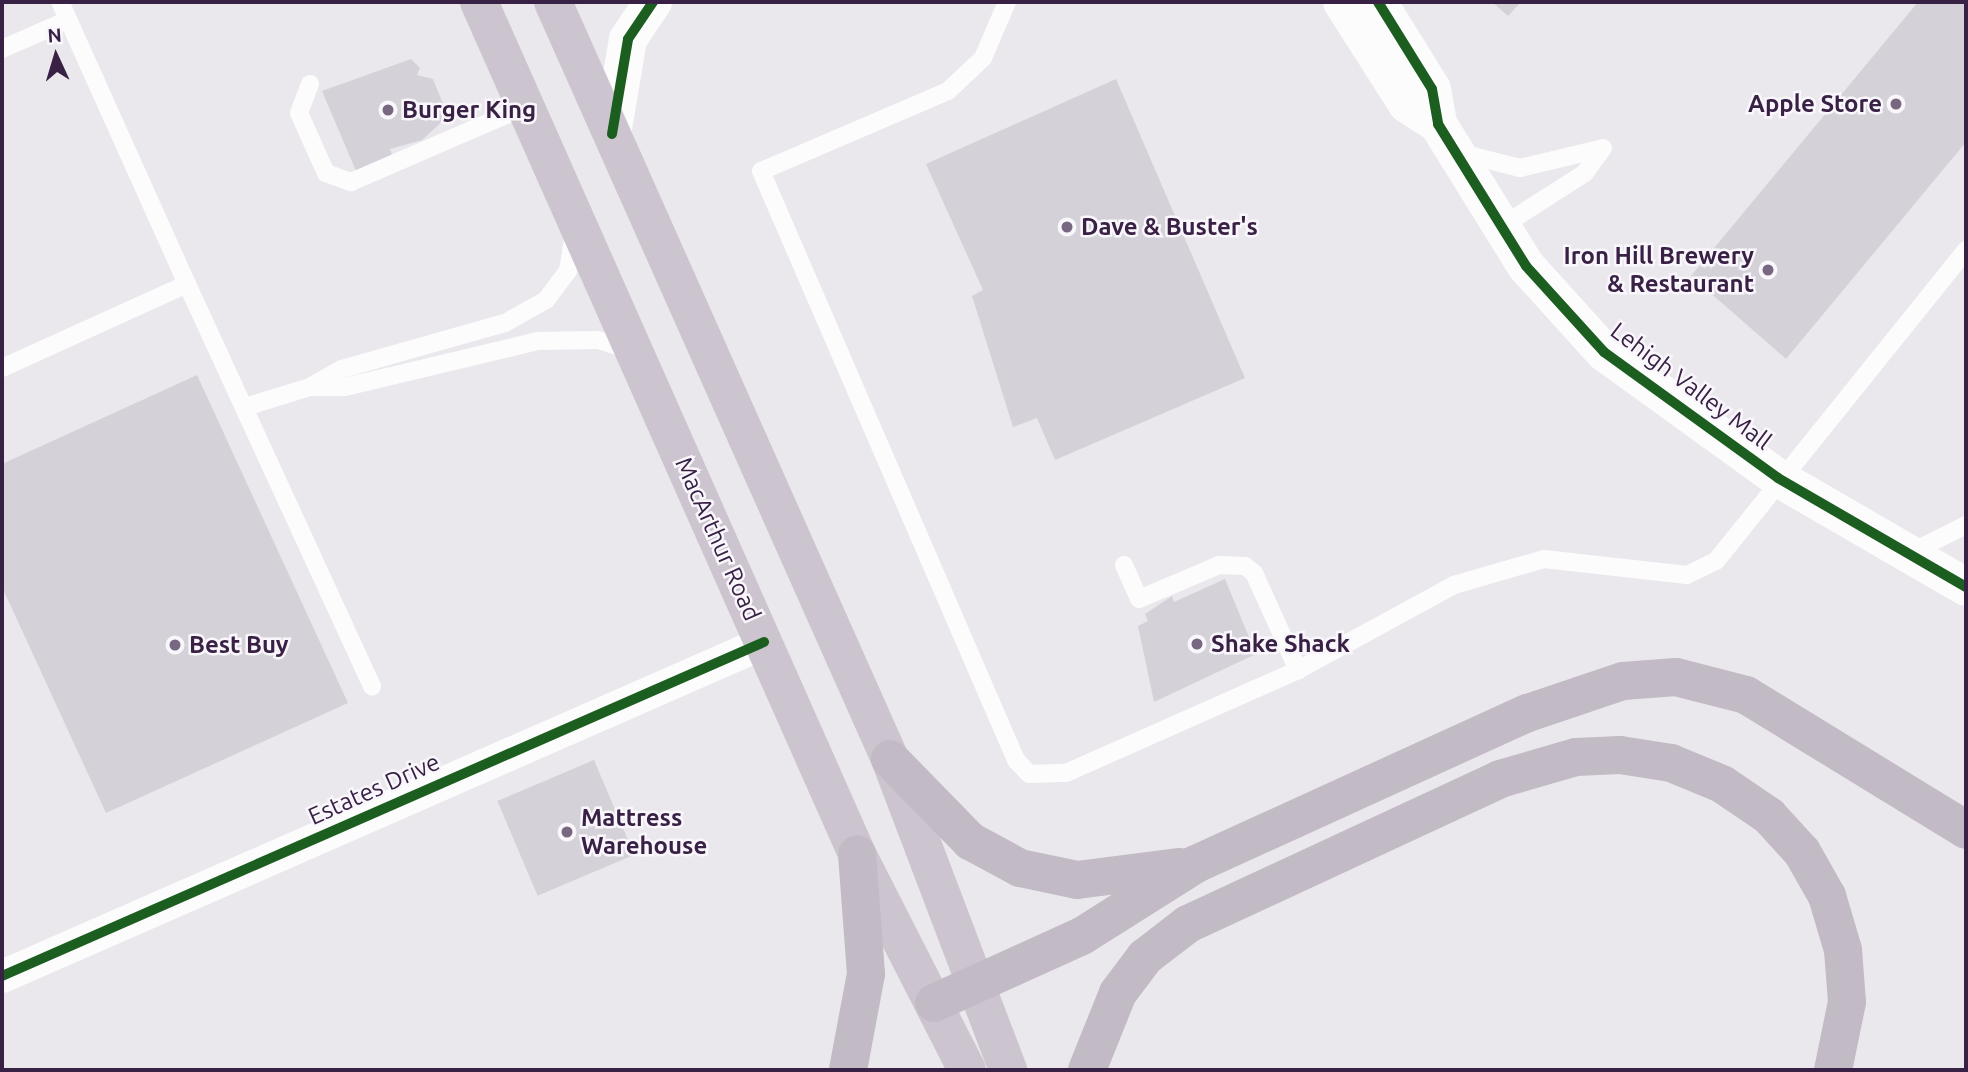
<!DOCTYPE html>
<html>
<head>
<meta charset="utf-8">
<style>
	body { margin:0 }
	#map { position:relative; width:1968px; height:1072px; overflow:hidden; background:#eae8ed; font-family:Ubuntu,sans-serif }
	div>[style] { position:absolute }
	.building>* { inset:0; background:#d5d1d8; transform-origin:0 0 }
	.service>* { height:18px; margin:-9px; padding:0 9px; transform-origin:9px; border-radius:9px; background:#fcfcfc }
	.minor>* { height:33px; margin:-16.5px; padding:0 16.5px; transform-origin:16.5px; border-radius:16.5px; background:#fcfcfc }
	.tertiary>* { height:38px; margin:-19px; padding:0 19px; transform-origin:19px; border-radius:19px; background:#fcfcfc }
	.trunk>* { height:38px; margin:-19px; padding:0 19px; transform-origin:19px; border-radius:19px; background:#ccc4ce }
	.motorway>* { height:38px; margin:-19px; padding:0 19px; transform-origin:19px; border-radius:19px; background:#c2bbc5 }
	.cycleway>* { height:10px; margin:-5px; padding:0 5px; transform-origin:5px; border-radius:5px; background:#1b5e20 }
	.dots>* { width:19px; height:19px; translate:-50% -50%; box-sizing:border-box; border:4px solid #f9f7fb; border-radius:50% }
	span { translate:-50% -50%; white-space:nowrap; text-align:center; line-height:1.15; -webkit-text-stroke:5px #f9f7fb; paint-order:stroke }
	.poi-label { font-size:24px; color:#392145; font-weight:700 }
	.right { translate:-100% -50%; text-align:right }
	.left { translate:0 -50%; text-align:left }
	.street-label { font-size:24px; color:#392145 }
	.frame { position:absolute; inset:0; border:4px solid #392145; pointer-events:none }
	.north { position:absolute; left:21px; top:21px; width:70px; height:70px; -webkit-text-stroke:5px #f9f7fb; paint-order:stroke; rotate:356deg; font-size:19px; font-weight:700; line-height:28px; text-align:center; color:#392145 }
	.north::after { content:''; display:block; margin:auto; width:24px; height:32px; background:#392145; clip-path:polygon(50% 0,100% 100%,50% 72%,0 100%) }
</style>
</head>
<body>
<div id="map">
	<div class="building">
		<div style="clip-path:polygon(1492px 2px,1521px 2px,1508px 16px)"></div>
		<div style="clip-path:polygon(1918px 2px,1966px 2px,1966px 142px,1786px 359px,1691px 276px)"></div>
		<div style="clip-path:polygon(411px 59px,420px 68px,417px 75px,433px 79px,448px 116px,422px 140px,390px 149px,392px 155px,356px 171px,322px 91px)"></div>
		<div style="clip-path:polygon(1116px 79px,1245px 378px,1055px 460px,1037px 418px,1013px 427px,972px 296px,983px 290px,926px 164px)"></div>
		<div style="clip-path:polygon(197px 375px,348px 703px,106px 813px,2px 587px,2px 464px)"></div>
		<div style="clip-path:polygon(1225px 579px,1256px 654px,1154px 702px,1138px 626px,1148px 621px,1145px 614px,1172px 596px,1174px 602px)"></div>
		<div style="left:594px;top:760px;width:103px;height:105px;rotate:67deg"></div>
	</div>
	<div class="service">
		<div style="left:1007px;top:2px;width:61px;rotate:113.2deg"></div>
		<div style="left:983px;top:58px;width:48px;rotate:136.7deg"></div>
		<div style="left:948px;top:91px;width:203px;rotate:156.8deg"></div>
		<div style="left:761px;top:171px;width:642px;rotate:66.59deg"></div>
		<div style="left:1016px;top:760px;width:19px;rotate:47deg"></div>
		<div style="left:1029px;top:774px;width:37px;rotate:-2deg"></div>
		<div style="left:1066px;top:773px;width:254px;rotate:-23.9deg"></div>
		<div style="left:1298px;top:670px;width:178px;rotate:-28.6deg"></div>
		<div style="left:1454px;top:585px;width:94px;rotate:-16.1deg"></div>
		<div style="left:1544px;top:559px;width:144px;rotate:6.4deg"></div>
		<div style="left:1687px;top:575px;width:32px;rotate:-26deg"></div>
		<div style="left:1716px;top:561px;width:399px;rotate:-51.2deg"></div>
		<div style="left:2px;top:49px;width:72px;rotate:-23.7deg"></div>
		<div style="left:310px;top:84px;width:31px;rotate:111deg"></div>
		<div style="left:299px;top:113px;width:66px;rotate:65.8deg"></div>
		<div style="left:326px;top:173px;width:27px;rotate:20deg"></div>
		<div style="left:351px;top:182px;width:189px;rotate:-23.4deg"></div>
		<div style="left:1460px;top:153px;width:62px;rotate:14deg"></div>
		<div style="left:1520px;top:168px;width:85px;rotate:-13.5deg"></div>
		<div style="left:1603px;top:148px;width:31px;rotate:126deg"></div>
		<div style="left:1585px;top:173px;width:98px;rotate:147.4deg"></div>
		<div style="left:187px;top:284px;width:443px;rotate:65.3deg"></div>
		<div style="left:2px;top:368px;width:203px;rotate:-24.4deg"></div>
		<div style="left:187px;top:284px;width:309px;rotate:-114.2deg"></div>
		<div style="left:311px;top:386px;width:35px;rotate:-29deg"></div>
		<div style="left:342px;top:369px;width:169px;rotate:-15.8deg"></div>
		<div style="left:505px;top:323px;width:47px;rotate:-29.3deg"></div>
		<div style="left:546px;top:300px;width:36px;rotate:-53deg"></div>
		<div style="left:568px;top:271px;width:37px;rotate:-81deg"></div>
		<div style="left:245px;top:407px;width:68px;rotate:-17.1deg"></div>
		<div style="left:310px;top:387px;width:35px"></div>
		<div style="left:345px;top:387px;width:198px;rotate:-13.4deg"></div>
		<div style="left:538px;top:341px;width:60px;rotate:-1deg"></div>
		<div style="left:598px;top:340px;width:37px;rotate:17deg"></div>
		<div style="left:1910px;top:553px;width:63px;rotate:-26.6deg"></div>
		<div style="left:1124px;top:565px;width:37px;rotate:66deg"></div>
		<div style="left:1139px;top:599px;width:87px;rotate:-23deg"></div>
		<div style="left:1219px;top:565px;width:26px;rotate:2deg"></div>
		<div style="left:1245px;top:566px;width:11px;rotate:38deg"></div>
		<div style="left:1254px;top:573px;width:107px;rotate:65.6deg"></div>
	</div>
	<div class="minor">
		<div style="left:2px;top:976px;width:832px;rotate:-23.67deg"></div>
	</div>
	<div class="tertiary">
		<div style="left:1342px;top:2px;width:121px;rotate:57.5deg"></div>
		<div style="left:1407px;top:104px;width:37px;rotate:33deg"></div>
		<div style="left:1378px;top:2px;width:102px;rotate:58.2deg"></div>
		<div style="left:1432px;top:89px;width:36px;rotate:80deg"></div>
		<div style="left:1438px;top:124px;width:167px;rotate:58.2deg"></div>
		<div style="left:1526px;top:266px;width:116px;rotate:47.8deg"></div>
		<div style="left:1604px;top:352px;width:215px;rotate:35.9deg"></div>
		<div style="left:1778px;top:478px;width:217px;rotate:30.1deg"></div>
		<div style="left:612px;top:134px;width:96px;rotate:-80.4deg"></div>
		<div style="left:628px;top:39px;width:45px;rotate:-56deg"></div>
	</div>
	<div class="trunk">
		<div style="left:479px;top:2px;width:932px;rotate:66.07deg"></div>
		<div style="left:857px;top:854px;width:242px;rotate:63deg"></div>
		<div style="left:553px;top:2px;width:829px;rotate:66deg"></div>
		<div style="left:890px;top:759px;width:333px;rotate:69.2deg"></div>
	</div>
	<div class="motorway">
		<div style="left:890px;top:759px;width:115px;rotate:45.7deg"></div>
		<div style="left:970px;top:841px;width:57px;rotate:28.4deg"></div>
		<div style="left:1020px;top:868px;width:58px;rotate:11.9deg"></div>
		<div style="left:1077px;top:880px;width:104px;rotate:-7.2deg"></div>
		<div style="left:934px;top:1003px;width:162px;rotate:-24.4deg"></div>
		<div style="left:1082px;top:936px;width:135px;rotate:-32.3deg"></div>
		<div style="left:1196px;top:864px;width:365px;rotate:-24.5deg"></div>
		<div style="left:1528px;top:713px;width:100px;rotate:-18.6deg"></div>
		<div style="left:1623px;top:681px;width:53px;rotate:-4.3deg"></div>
		<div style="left:1676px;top:677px;width:72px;rotate:14.4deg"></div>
		<div style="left:1746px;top:695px;width:258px;rotate:31.5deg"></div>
		<div style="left:848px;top:1070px;width:98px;rotate:-79.4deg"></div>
		<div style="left:866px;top:974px;width:120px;rotate:-94.3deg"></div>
		<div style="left:1087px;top:1070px;width:83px;rotate:-68.1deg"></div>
		<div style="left:1118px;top:993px;width:45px;rotate:-53.1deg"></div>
		<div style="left:1145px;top:957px;width:54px;rotate:-37.5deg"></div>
		<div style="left:1188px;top:924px;width:344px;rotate:-24.9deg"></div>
		<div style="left:1500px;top:779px;width:79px;rotate:-16.1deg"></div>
		<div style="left:1576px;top:757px;width:44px;rotate:-2.6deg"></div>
		<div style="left:1620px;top:755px;width:52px;rotate:8.9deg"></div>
		<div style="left:1671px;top:763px;width:55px;rotate:22.4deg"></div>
		<div style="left:1722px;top:784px;width:57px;rotate:34.2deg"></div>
		<div style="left:1769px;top:816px;width:49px;rotate:47.5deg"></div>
		<div style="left:1802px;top:852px;width:51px;rotate:60.4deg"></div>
		<div style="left:1827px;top:896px;width:56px;rotate:73.5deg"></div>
		<div style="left:1843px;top:950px;width:52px;rotate:85.6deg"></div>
		<div style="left:1847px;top:1002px;width:69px;rotate:101.6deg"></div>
	</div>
	<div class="cycleway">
		<div style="left:1378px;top:2px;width:102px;rotate:58.2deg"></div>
		<div style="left:1432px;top:89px;width:36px;rotate:80deg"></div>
		<div style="left:1438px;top:124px;width:167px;rotate:58.2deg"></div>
		<div style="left:1526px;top:266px;width:116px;rotate:47.8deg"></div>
		<div style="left:1604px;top:352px;width:215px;rotate:35.9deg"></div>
		<div style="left:1778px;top:478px;width:217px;rotate:30.1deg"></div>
		<div style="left:612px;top:134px;width:96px;rotate:-80.4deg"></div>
		<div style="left:628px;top:39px;width:45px;rotate:-56deg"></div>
		<div style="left:2px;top:976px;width:832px;rotate:-23.67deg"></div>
	</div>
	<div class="dots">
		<div style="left:1896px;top:104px;background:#776780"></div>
		<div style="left:388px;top:110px;background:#776780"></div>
		<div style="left:1067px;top:227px;background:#776780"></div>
		<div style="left:1768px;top:270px;background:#776780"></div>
		<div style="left:1197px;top:644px;background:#776780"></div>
		<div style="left:175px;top:645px;background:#776780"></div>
		<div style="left:567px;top:832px;background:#776780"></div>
	</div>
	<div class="poi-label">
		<span class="right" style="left:1882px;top:104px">Apple Store</span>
		<span class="left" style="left:402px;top:110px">Burger King</span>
		<span class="left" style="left:1081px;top:227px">Dave &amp; Buster's</span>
		<span class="right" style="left:1754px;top:270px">Iron Hill Brewery<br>&amp; Restaurant</span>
		<span class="left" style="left:1211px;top:644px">Shake Shack</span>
		<span class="left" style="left:189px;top:645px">Best Buy</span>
		<span class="left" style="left:581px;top:832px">Mattress<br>Warehouse</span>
	</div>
	<div class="street-label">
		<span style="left:1691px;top:386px;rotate:37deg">Lehigh Valley Mall</span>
		<span style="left:718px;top:539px;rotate:66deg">MacArthur Road</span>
		<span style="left:374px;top:789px;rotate:-24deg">Estates Drive</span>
	</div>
	<div class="frame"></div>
	<div class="north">N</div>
</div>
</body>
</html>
